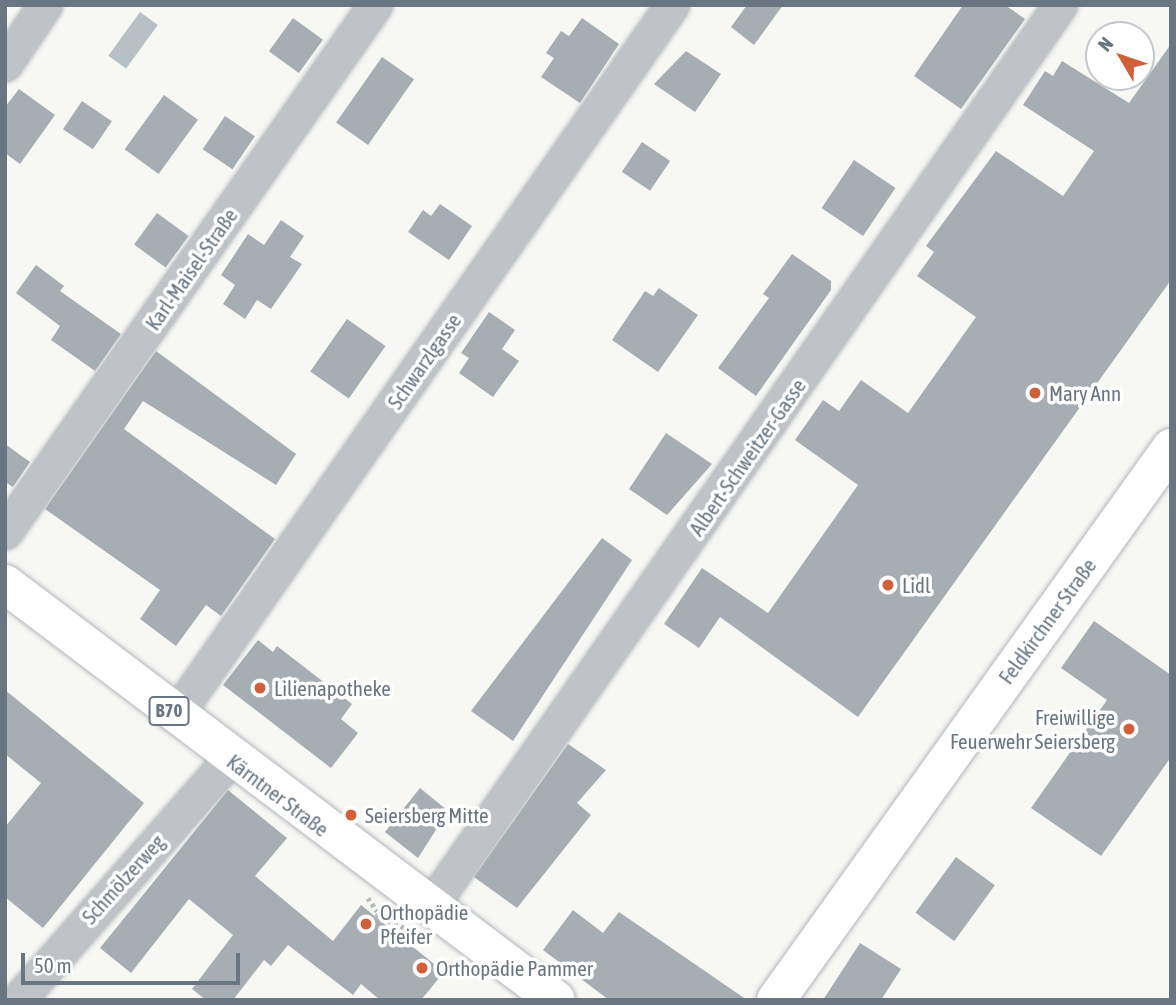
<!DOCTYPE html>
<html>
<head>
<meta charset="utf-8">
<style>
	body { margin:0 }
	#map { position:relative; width:1176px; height:1005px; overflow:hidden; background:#f7f7f4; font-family:"Asap Condensed",sans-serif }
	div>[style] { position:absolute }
	.water>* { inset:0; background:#b7c1c5; transform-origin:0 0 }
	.building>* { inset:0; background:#a6adb3; transform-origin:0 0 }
	.path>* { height:4.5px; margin-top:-2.25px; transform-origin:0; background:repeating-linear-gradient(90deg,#b7babc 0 3.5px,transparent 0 7px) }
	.roads { filter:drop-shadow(0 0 2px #b1b6ba) drop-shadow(0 0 2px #b1b6ba) }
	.street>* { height:33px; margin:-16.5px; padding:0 16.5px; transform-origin:16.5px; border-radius:16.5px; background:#bfc2c6 }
	.secondary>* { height:38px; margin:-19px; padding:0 19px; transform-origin:19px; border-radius:19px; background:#fff }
	.primary>* { height:38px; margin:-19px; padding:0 19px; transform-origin:19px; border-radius:19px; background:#fff }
	.dots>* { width:19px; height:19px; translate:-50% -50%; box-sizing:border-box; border:4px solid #fff; border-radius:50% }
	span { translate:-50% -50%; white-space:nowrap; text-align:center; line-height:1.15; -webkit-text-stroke:7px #fff; paint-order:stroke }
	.shield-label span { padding:2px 5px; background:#fff; border:2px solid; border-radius:5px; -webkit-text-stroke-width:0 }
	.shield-label { font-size:19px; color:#697682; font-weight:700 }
	.street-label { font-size:21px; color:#697682 }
	.poi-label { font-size:21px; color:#697682 }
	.left { translate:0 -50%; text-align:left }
	.right { translate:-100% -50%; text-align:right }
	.frame { position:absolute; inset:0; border:7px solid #697682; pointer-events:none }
	.north { position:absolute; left:1085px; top:21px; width:70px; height:70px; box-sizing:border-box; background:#fff; border:2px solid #c3c8cd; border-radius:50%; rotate:309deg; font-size:19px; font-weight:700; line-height:28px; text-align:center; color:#697682 }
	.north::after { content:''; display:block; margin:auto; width:24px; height:32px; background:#d1603a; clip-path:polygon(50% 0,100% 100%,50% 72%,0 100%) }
	.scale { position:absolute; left:21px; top:953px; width:219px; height:32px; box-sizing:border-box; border:4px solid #697682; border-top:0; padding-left:9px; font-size:21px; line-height:24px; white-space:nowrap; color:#697682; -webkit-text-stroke:5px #fff; paint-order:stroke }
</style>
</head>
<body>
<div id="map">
	<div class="water">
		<div style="left:140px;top:12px;width:22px;height:54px;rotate:36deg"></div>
	</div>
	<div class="building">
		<div style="clip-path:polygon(747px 5px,783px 5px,754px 45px,731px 27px)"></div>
		<div style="clip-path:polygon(963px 5px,1005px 5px,1025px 19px,961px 109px,914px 76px)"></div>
		<div style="left:293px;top:18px;width:37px;height:41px;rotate:36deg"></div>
		<div style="clip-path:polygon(582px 18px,619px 44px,580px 103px,541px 77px,554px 58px,546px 53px,561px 31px,569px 36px)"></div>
		<div style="clip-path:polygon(1171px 44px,1171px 280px,858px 717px,720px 617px,699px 648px,664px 624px,702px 568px,768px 613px,858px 485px,795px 440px,823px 400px,839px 411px,861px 380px,908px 413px,976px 317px,917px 276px,934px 252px,926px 246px,996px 151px,1063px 196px,1094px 151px,1023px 105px,1045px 71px,1053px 76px,1062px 61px,1129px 103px)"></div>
		<div style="clip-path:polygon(686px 51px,721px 74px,695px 112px,654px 84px)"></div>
		<div style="left:382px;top:57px;width:39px;height:80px;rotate:35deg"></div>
		<div style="clip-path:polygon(19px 89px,55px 115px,20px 164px,5px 153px,5px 107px)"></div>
		<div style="left:164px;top:95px;width:42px;height:67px;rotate:36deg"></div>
		<div style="left:82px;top:101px;width:36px;height:34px;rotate:34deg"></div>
		<div style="left:225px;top:116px;width:36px;height:40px;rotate:34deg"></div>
		<div style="left:642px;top:142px;width:34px;height:36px;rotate:34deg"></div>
		<div style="left:854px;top:160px;width:50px;height:58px;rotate:34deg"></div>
		<div style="clip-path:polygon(440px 204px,472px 226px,449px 260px,408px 232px,423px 210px,431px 216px)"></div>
		<div style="left:157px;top:213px;width:39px;height:39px;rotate:36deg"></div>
		<div style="clip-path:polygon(281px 220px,304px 236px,290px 257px,302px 264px,271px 309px,257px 300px,245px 319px,223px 304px,235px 285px,221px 275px,248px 234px,264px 245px)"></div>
		<div style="clip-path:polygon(792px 254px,831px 281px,831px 290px,756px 396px,718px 368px,769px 298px,763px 294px)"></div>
		<div style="clip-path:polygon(36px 265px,64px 286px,60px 291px,121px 334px,95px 371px,51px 340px,60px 326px,16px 293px)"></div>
		<div style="clip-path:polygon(659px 288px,698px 315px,658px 372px,612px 340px,645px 291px,653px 296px)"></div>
		<div style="clip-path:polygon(489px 312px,515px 330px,502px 349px,519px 361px,493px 397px,459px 373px,469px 358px,461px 353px)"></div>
		<div style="left:347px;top:319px;width:47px;height:64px;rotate:35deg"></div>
		<div style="clip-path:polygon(156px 351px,296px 454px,276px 485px,143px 401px,124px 429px,275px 539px,221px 616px,206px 605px,176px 646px,140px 619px,160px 590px,45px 509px)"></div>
		<div style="clip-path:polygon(666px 433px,712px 464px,667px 515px,629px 489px)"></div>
		<div style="clip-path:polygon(5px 444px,30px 462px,13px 487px,5px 482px)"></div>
		<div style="clip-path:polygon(602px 538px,632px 560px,513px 741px,471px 711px)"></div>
		<div style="clip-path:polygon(1094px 621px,1171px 675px,1171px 757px,1101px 856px,1031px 808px,1107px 700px,1061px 668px)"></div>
		<div style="clip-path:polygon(258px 640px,273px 652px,277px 646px,352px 704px,341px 719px,358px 733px,331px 768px,223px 685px)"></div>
		<div style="clip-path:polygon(5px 690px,144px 803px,43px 928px,5px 897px,5px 827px,41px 783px,5px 754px)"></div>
		<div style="clip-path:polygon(568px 744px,606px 770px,577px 803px,591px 815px,517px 908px,474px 877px)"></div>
		<div style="clip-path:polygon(420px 788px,448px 811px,418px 858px,385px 832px)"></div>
		<div style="clip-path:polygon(228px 790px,287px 838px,255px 876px,333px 941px,361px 905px,444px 972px,421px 1000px,380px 1000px,361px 984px,353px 995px,288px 945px,271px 966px,264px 960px,233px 1000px,206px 1000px,192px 989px,233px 935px,189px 899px,131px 973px,100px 948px)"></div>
		<div style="left:956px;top:857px;width:48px;height:69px;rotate:36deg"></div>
		<div style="clip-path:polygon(573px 910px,603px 933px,619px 912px,747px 1000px,609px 1000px,543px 950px)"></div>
		<div style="clip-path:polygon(860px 943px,901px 969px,881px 1000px,823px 1000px)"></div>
	</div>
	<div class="path">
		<div style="left:368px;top:898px;width:16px;rotate:55deg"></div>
		<div style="left:375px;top:915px;width:36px;rotate:24deg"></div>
	</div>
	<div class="roads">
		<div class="street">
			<div style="left:5px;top:64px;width:71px;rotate:-55.9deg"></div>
			<div style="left:5px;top:532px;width:644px;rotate:-54.93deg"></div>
			<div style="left:175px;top:716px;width:867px;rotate:-55.05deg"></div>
			<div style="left:430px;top:907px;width:1100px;rotate:-55.07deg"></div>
			<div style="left:18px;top:1000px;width:321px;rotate:-48.7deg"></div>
		</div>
		<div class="secondary">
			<div style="left:776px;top:1000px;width:679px;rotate:-54.41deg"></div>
		</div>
		<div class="primary">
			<div style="left:5px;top:584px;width:690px;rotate:37.05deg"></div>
		</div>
	</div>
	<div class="dots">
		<div style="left:1035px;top:393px;background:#d1603a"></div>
		<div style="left:888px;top:585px;background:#d1603a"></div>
		<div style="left:260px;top:688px;background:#d1603a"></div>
		<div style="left:1129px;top:729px;background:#d1603a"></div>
		<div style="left:351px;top:815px;background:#d1603a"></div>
		<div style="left:366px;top:924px;background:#d1603a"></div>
		<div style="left:422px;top:968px;background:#d1603a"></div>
	</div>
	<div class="shield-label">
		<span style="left:169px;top:711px">B70</span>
	</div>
	<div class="street-label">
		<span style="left:191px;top:269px;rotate:-55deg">Karl-Maisel-Straße</span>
		<span style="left:424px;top:361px;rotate:-55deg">Schwarzlgasse</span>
		<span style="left:747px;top:457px;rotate:-55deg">Albert-Schweitzer-Gasse</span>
		<span style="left:1047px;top:621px;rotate:-54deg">Feldkirchner Straße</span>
		<span style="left:278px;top:795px;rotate:37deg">Kärntner Straße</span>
		<span style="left:123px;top:879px;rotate:-48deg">Schmölzerweg</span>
	</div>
	<div class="poi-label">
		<span class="left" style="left:1049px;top:393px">Mary Ann</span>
		<span class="left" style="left:902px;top:585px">Lidl</span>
		<span class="left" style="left:274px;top:688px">Lilienapotheke</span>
		<span class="right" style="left:1115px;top:729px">Freiwillige<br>Feuerwehr Seiersberg</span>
		<span class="left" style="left:365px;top:815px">Seiersberg Mitte</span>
		<span class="left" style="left:380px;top:924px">Orthopädie<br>Pfeifer</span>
		<span class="left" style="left:436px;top:968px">Orthopädie Pammer</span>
	</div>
	<div class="frame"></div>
	<div class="north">N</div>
	<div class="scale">50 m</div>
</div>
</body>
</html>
